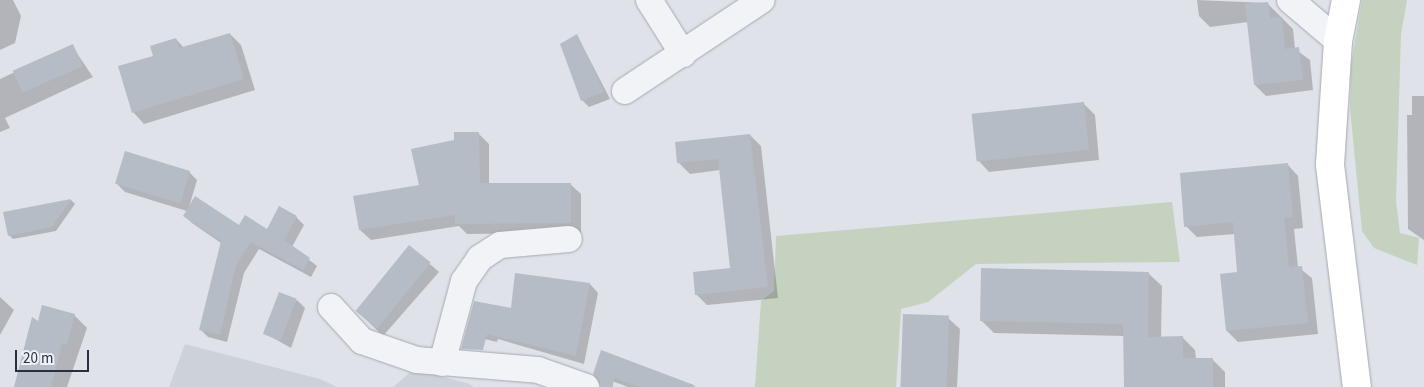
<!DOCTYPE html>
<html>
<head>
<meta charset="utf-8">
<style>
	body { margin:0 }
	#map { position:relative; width:1424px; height:387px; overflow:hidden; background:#dfe2e8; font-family:"Source Sans 3",sans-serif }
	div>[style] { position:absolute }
	.built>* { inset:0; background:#cdd1da }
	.green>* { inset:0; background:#c5d2c0 }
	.shadow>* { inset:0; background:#0003 }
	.building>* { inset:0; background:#b6bcc5; transform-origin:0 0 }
	.roads { filter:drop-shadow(0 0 1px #a4a9b2) drop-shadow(0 0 1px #a4a9b2) }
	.street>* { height:26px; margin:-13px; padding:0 13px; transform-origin:13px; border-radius:13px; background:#f1f3f6 }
	.secondary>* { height:28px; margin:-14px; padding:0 14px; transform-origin:14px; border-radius:14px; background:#fff }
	span { translate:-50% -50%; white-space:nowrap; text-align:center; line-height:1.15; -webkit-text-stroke:4.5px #eef1f5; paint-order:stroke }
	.scale { position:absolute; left:15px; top:350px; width:74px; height:22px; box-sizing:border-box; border:2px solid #28303f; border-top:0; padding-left:6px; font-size:15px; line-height:18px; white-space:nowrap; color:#28303f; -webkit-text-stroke:4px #eef1f5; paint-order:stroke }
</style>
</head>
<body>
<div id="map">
	<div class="built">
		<div style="clip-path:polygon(185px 344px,320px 379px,337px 387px,169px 387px)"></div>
		<div style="clip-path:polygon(414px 369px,470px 384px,473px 387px,393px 387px)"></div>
	</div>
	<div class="green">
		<div style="clip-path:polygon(1362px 0,1407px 0,1401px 34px,1396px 201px,1400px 233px,1419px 238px,1417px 265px,1374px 248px,1362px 231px,1350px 108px,1351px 66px)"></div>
		<div style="clip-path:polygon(1172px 202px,1180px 262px,976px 264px,928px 302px,901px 309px,896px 387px,755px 387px,761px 301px,774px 291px,776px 236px)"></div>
	</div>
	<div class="shadow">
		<div style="clip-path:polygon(0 0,13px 0,21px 16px,15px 43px,0 50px)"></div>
		<div style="clip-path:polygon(1197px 0,1267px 3px,1293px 29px,1295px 49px,1310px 60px,1313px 90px,1266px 96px,1255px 85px,1248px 22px,1210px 27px,1199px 16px)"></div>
		<div style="clip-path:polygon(230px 34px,241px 45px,255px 90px,144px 124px,133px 112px,155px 57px,176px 39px,184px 48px)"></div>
		<div style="clip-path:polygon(577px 35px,610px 99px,589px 107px,582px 100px)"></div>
		<div style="clip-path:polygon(72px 46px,93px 77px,5px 118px,10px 128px,0 132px,0 79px)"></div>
		<div style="clip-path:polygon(1412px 96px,1424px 96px,1424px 240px,1408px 229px,1407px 115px,1412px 115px)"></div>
		<div style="clip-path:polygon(1084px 104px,1095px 115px,1099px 160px,989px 172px,978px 160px)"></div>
		<div style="clip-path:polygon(478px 133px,489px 144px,489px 184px,570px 184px,581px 194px,581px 233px,467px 234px,459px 226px,371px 240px,360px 230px,421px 186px,455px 141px)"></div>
		<div style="clip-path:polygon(750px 135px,761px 146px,778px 298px,707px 305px,696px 294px,732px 269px,720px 170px,690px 174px,678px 162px)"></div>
		<div style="clip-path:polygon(1288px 165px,1298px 176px,1303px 228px,1294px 229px,1298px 267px,1312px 278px,1318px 334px,1238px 342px,1227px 331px,1239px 273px,1235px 234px,1197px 237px,1186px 226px)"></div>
		<div style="clip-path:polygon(189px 172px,197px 180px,189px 207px,239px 227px,267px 231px,296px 217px,304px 225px,292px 247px,317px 266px,311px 277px,259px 249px,244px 273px,227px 342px,208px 337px,201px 330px,221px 243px,192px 223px,184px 216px,187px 211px,125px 192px,117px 184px)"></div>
		<div style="clip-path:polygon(71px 200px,75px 204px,56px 231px,13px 239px,9px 235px,5px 213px)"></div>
		<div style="clip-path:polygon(430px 264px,439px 272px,383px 336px,356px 310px)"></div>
		<div style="clip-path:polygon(516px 274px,590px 284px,598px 293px,584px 364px,498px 339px,497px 342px,476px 337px,512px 310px)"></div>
		<div style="clip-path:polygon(1149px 274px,1162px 286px,1161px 338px,1183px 338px,1195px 350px,1196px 359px,1212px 359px,1225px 372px,1225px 387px,1125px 387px,1125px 336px,994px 333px,981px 320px)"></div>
		<div style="clip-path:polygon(0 297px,14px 310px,0 335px)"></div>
		<div style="clip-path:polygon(297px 300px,305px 308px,291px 348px,266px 334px)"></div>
		<div style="clip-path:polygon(74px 315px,87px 328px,67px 387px,15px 387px,39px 323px)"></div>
		<div style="clip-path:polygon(948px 318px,960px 329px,957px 387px,901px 387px)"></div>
		<div style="clip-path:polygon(602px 352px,696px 387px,628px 387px,604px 378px)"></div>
	</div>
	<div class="building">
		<div style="clip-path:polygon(1268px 2px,1270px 18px,1282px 17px,1285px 49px,1299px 47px,1303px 80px,1254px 85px,1245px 4px)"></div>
		<div style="clip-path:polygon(230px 33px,244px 79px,132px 113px,118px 66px,153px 56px,150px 46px,176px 38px,179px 48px)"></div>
		<div style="clip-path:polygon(577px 34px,604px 92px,581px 101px,560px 44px)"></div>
		<div style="left:73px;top:44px;width:24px;height:66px;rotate:66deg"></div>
		<div style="left:1084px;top:102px;width:48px;height:113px;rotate:84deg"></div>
		<div style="clip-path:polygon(454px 132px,479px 132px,480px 183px,571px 183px,571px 223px,455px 224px,455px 215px,359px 230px,353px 196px,419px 185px,411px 149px,454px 140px)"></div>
		<div style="clip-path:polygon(750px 134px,768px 287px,695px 295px,693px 272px,730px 268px,718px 159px,677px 163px,675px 142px)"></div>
		<div style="left:125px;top:151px;width:68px;height:34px;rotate:17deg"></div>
		<div style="clip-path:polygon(1288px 163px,1293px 217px,1284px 218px,1289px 267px,1302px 266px,1308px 323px,1226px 331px,1220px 274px,1237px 272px,1233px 222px,1184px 227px,1180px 173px)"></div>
		<div style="clip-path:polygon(195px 196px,239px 225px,245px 215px,267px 229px,279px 206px,297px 216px,284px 240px,310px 258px,303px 270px,251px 242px,236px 265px,220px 335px,199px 330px,221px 241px,183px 216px)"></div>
		<div style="clip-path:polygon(71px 199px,52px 227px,8px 236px,3px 212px)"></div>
		<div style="left:409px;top:245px;width:28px;height:85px;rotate:39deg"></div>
		<div style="clip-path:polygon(981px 268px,1149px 272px,1148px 337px,1183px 336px,1183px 358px,1213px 358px,1213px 387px,1124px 387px,1123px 324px,980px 321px)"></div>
		<div style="clip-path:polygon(515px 273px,590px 283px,576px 356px,487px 334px,483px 350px,461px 349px,474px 301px,511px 308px)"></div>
		<div style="left:279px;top:292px;width:19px;height:45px;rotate:21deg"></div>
		<div style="clip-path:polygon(42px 305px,75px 314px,67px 345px,62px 344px,51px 387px,14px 387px,32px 317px,38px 321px)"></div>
		<div style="left:903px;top:314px;width:46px;height:73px;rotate:2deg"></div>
		<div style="clip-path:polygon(601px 350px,694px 385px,694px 387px,639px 387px,614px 378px,613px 387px,601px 387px,593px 374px)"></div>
	</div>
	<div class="roads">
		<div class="street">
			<div style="left:649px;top:0;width:64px;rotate:57.8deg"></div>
			<div style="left:1290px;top:0;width:63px;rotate:40.5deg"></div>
			<div style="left:625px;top:91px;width:164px;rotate:-33.6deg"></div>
			<div style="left:331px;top:307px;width:46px;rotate:47.6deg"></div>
			<div style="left:362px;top:341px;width:58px;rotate:19.1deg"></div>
			<div style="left:417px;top:360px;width:121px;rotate:4.7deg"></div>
			<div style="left:538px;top:370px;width:51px;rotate:19.5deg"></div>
			<div style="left:442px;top:363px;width:85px;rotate:-75deg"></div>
			<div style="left:464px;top:281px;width:28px;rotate:-55deg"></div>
			<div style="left:480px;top:258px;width:24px;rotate:-33deg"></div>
			<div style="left:500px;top:245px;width:69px;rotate:-5deg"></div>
		</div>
		<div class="secondary">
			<div style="left:1346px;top:0;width:42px;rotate:101deg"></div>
			<div style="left:1338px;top:41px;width:124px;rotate:93.7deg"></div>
			<div style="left:1330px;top:165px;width:224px;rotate:83.1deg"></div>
		</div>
	</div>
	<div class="scale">20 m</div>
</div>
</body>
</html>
